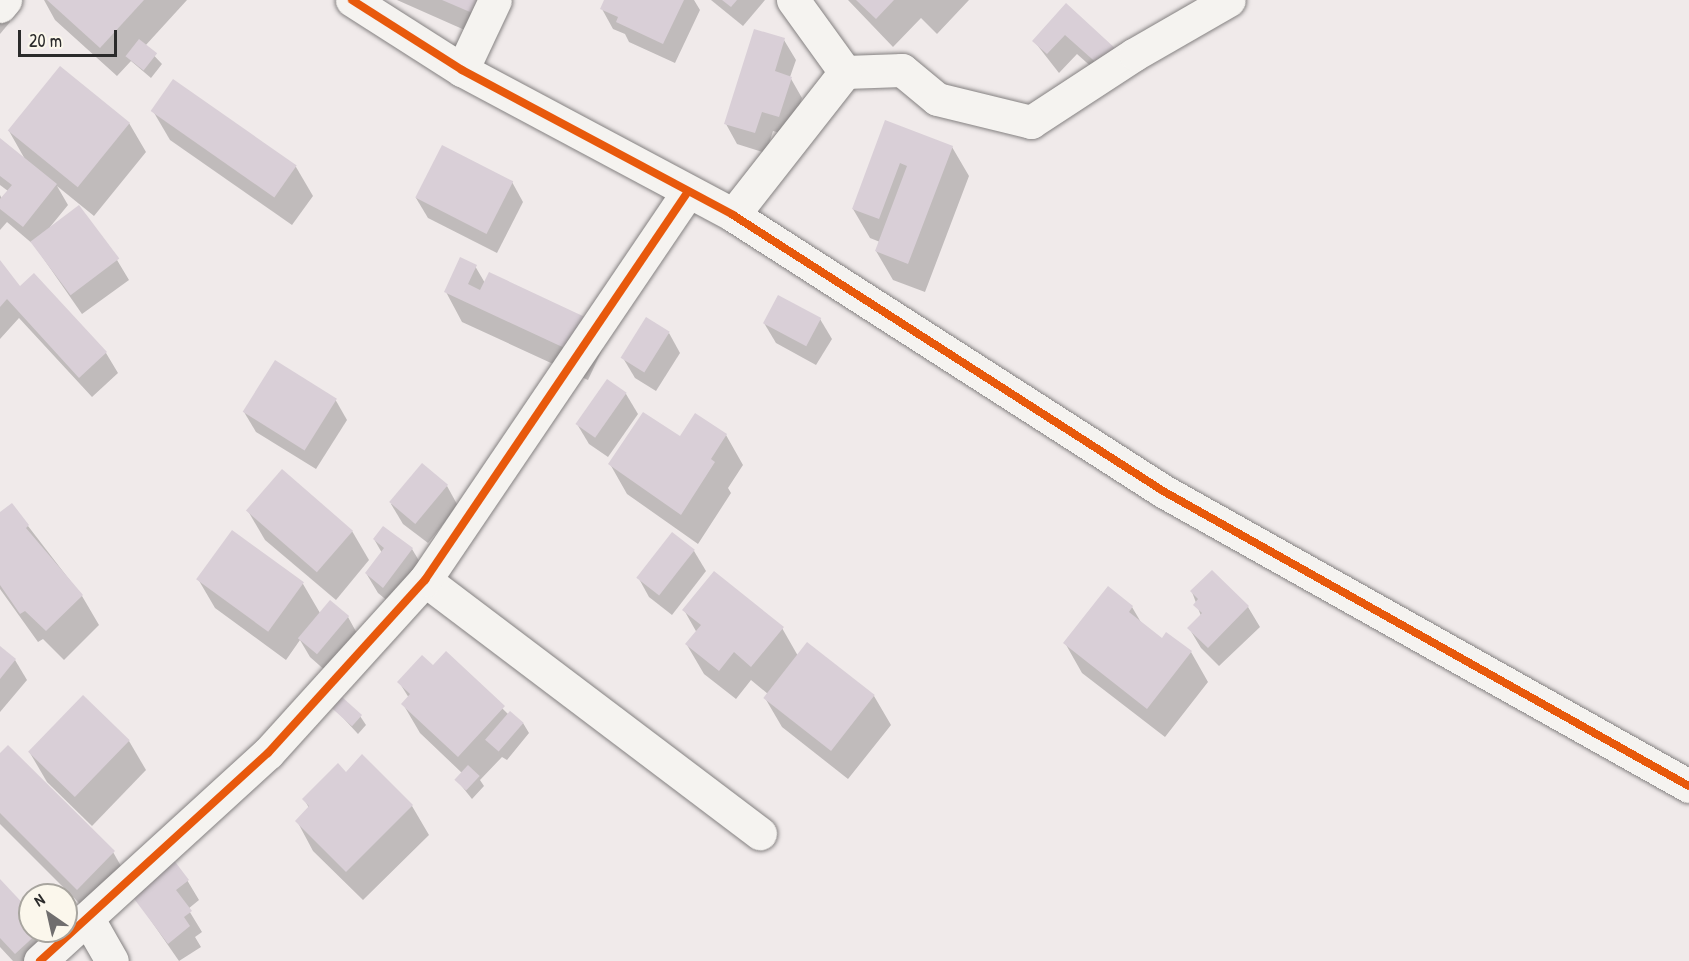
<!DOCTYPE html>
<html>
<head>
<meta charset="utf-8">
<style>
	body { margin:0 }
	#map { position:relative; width:1689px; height:961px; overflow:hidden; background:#f0eaea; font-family:"Patrick Hand",sans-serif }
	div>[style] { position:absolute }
	.shadow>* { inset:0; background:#0003 }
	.building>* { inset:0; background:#d9cfd7; transform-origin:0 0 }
	.roads { filter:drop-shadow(0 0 2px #848181) drop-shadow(0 0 2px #848181) }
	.minor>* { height:33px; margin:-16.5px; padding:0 16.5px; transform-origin:16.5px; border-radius:16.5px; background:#f5f3f0 }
	.cycleway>* { height:8px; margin:-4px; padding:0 4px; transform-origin:4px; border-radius:4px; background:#e8590c }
	span { translate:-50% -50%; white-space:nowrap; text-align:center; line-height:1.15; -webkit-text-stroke:4.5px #fbf7ec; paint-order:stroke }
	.north { position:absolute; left:18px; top:883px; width:60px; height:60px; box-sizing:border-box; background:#fbf7ec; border:2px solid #a8a59f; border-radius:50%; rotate:326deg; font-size:16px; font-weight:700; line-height:24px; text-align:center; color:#2b2b2b }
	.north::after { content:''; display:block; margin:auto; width:21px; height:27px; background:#706e6e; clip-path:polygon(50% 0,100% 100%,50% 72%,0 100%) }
	.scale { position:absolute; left:18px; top:30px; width:99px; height:27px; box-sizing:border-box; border:3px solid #2b2b2b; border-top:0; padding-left:8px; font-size:18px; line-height:21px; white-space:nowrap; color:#2b2b2b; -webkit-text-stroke:4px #fbf7ec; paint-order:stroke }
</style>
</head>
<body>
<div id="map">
	<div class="shadow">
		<div style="clip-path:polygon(44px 0,187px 0,145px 46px,162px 64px,151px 78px,131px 61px,117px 76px,55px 20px)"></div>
		<div style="clip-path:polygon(397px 0,512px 0,494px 43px)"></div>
		<div style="clip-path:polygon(606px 0,694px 0,700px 10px,675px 63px,629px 42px,625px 34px,613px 29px,602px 9px)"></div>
		<div style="clip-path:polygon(711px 0,765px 0,743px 26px)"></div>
		<div style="clip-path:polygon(848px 0,969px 0,937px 34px,921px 18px,893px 47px)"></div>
		<div style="clip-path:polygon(0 5px,10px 22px,0 34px)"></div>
		<div style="clip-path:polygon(1066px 6px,1113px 86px,1077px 54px,1059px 73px,1034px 41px)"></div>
		<div style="clip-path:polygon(784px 40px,796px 60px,790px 77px,802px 98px,790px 136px,773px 131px,766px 153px,737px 144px,726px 124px)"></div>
		<div style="clip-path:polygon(153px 111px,296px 167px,313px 196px,292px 225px,170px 140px)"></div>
		<div style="clip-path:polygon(886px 122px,952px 147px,969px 176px,925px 292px,893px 280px,876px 251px,880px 242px,870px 238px,853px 209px)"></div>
		<div style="clip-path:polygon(129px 123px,146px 152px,94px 216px,57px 186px,68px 205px,50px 227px,117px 260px,129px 280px,82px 314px,34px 245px,7px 222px,0 230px,0 195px,2px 199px,8px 191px,0 185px,0 140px,26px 161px,9px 131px)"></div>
		<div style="clip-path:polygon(512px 182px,523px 202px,497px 253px,428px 218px,416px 198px)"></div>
		<div style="clip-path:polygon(0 263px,20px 288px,34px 275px,106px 353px,118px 373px,92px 397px,19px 318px,0 339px)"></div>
		<div style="clip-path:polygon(475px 266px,485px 283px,586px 319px,603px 348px,588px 380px,462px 322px,446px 292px)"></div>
		<div style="clip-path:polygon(820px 319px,832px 339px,816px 365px,776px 343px,764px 323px)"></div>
		<div style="clip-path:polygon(669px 333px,680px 353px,656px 391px,635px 378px,623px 358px)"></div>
		<div style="clip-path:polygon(608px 381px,626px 394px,638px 414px,608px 457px,589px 444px,577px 424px)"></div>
		<div style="clip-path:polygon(335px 399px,347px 420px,316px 469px,256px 432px,244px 412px)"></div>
		<div style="clip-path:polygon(726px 435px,743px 465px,728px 488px,731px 493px,698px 544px,627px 494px,610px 464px,680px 438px)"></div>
		<div style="clip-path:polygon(447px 486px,458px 506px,428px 543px,403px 524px,391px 504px)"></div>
		<div style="clip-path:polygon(248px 511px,352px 531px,369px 560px,336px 600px,265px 540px)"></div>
		<div style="clip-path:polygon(0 513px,28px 526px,82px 596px,99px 625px,64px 660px,43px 639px,38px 642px,0 589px)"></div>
		<div style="clip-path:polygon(383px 528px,412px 549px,424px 569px,395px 607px,378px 593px,366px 573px,382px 553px,374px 539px)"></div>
		<div style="clip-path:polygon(672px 534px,694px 551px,706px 571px,672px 615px,649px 597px,638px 577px)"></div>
		<div style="clip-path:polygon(1212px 572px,1248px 607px,1260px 627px,1219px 666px,1201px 648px,1189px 628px,1201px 616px,1192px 592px)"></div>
		<div style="clip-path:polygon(198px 579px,303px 584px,320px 613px,348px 617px,359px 637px,328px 673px,310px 657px,300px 640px,286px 660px,215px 608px)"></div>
		<div style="clip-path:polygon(1132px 607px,1142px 624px,1162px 640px,1167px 634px,1191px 652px,1208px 682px,1165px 737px,1082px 673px,1065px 643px)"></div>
		<div style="clip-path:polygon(684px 610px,782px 628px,798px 656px,874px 696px,891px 725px,848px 779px,782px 727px,765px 698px,768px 694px,751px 680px,736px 699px,704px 674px,687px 645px,697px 633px)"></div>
		<div style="clip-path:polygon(0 648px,15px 660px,27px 680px,0 712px)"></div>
		<div style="clip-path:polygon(446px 653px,509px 715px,523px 723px,529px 733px,507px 760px,502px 757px,480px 780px,484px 786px,472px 799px,456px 779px,462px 773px,420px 733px,403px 704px,409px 698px,399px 682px,433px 667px)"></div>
		<div style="clip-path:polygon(334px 708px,360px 716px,366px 725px,358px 734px)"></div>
		<div style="clip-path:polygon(129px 741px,146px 770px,92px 826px,47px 782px,30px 753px)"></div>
		<div style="clip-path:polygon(0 755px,113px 852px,130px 882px,94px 918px,0 824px)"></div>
		<div style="clip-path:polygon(346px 774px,412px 806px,429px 835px,363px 900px,313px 851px,297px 821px,309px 808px,304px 799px)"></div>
		<div style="clip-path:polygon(187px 880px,199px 900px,188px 909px,202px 932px,195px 937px,201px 947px,179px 961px,131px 892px)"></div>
		<div style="clip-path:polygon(0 881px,30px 914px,30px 931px,45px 931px,60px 957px,55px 961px,13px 961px,0 947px)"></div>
	</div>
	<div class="building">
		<div style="clip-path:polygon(47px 0,144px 0,100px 48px)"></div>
		<div style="clip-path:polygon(442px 0,483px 0,477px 15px)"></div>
		<div style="clip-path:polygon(604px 0,684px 0,663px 44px,616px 22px,618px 17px,600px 9px)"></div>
		<div style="clip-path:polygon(722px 0,737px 0,731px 7px)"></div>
		<div style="clip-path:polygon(856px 0,894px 0,876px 19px)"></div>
		<div style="clip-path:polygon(1066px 3px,1117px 50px,1101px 67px,1065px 35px,1047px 54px,1032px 41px)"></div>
		<div style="clip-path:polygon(754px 29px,785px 38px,775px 71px,792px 77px,779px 117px,762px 112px,755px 133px,724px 124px)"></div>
		<div style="left:139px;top:39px;width:23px;height:22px;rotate:38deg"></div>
		<div style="left:60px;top:66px;width:90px;height:83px;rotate:39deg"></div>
		<div style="left:173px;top:79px;width:151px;height:39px;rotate:35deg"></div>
		<div style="clip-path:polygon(885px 120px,953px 146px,908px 264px,875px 251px,907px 166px,900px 163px,879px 219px,852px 209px)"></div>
		<div style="clip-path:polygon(0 138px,57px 184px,23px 227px,0 209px,0 199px,12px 185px,0 176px)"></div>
		<div style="left:442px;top:145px;width:80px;height:59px;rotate:27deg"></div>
		<div style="left:79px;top:205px;width:67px;height:61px;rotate:53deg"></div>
		<div style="clip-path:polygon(460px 257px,477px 265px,468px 284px,480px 290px,489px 272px,587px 318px,571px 351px,444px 292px)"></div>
		<div style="clip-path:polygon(0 260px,20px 286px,34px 273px,107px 352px,79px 378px,7px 299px,0 307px)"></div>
		<div style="left:778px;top:295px;width:49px;height:32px;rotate:28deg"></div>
		<div style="left:646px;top:317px;width:28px;height:48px;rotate:32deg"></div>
		<div style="left:275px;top:360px;width:73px;height:61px;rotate:32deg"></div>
		<div style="left:607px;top:379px;width:24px;height:55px;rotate:35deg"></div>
		<div style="clip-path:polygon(643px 412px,680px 436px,695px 413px,727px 434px,711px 459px,715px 462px,681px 515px,608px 464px)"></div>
		<div style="left:422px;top:463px;width:34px;height:51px;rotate:40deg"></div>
		<div style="left:282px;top:469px;width:94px;height:55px;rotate:41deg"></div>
		<div style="clip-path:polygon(12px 503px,29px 525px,26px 528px,83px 595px,46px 631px,25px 611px,20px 614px,0 585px,0 512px)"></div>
		<div style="clip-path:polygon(383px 526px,413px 548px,383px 588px,365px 573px,384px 548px,373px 539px)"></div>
		<div style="left:232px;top:530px;width:89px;height:61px;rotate:36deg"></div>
		<div style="left:672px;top:532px;width:29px;height:58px;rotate:38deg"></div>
		<div style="clip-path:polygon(1212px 570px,1249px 606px,1208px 648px,1187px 628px,1202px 613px,1193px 605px,1198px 599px,1190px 591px)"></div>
		<div style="clip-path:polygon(714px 571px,784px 627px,751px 667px,734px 652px,719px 671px,685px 644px,701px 625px,682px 610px)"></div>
		<div style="clip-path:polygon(1108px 586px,1133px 606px,1129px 612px,1162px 638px,1166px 632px,1192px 651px,1147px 709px,1063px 643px)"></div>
		<div style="left:330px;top:600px;width:25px;height:50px;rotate:40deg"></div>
		<div style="left:807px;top:642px;width:86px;height:71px;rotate:38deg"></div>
		<div style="clip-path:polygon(0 646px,16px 659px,0 679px)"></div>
		<div style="clip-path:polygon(446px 651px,505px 706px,458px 757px,401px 704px,410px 694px,397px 682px,422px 655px,433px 665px)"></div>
		<div style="left:83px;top:695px;width:65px;height:79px;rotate:44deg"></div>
		<div style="left:342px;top:697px;width:27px;height:15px;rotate:42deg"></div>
		<div style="left:510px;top:711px;width:18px;height:38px;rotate:41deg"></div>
		<div style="clip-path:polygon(8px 745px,115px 851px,77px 890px,0 813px,0 753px)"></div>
		<div style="clip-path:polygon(362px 754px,413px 805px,346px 872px,295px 821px,309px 806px,302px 799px,338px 763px,346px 772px)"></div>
		<div style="left:468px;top:765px;width:16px;height:20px;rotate:43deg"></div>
		<div style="clip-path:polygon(173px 859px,189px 880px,176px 890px,192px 911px,184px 917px,190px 926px,168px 944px,129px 892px)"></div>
		<div style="clip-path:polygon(0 879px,30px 911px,30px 931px,40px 931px,15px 954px,0 938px)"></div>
	</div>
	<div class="roads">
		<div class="minor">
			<div style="left:352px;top:0;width:130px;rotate:32.5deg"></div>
			<div style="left:462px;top:70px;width:307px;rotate:28.1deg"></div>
			<div style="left:733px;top:215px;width:511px;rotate:32.69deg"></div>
			<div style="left:1163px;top:491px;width:603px;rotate:29.29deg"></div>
			<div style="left:0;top:6px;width:8px;rotate:-50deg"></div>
			<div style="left:462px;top:70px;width:77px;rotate:-64.8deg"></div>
			<div style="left:845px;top:72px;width:57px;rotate:-2deg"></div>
			<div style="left:902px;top:70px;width:45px;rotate:39.6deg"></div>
			<div style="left:937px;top:99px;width:97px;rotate:13.7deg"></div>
			<div style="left:1031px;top:122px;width:124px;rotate:-33.2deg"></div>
			<div style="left:1135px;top:54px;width:108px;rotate:-29.9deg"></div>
			<div style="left:733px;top:215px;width:182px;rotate:-51.9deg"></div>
			<div style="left:845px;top:72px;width:89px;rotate:-125.8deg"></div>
			<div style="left:425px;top:580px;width:420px;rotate:37.1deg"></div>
			<div style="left:88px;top:919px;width:48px;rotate:60.3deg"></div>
			<div style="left:40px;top:961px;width:309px;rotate:-42.4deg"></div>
			<div style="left:268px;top:753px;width:234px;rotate:-47.8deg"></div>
			<div style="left:425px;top:580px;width:469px;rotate:-55.9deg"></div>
		</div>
	</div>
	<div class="cycleway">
		<div style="left:352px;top:0;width:130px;rotate:32.5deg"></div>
		<div style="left:462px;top:70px;width:307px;rotate:28.1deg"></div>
		<div style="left:733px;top:215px;width:511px;rotate:32.69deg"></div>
		<div style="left:1163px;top:491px;width:603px;rotate:29.29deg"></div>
		<div style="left:40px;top:961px;width:309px;rotate:-42.4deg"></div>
		<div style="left:268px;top:753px;width:234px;rotate:-47.8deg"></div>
		<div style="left:425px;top:580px;width:469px;rotate:-55.9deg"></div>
	</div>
	<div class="north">N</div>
	<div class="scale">20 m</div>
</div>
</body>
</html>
